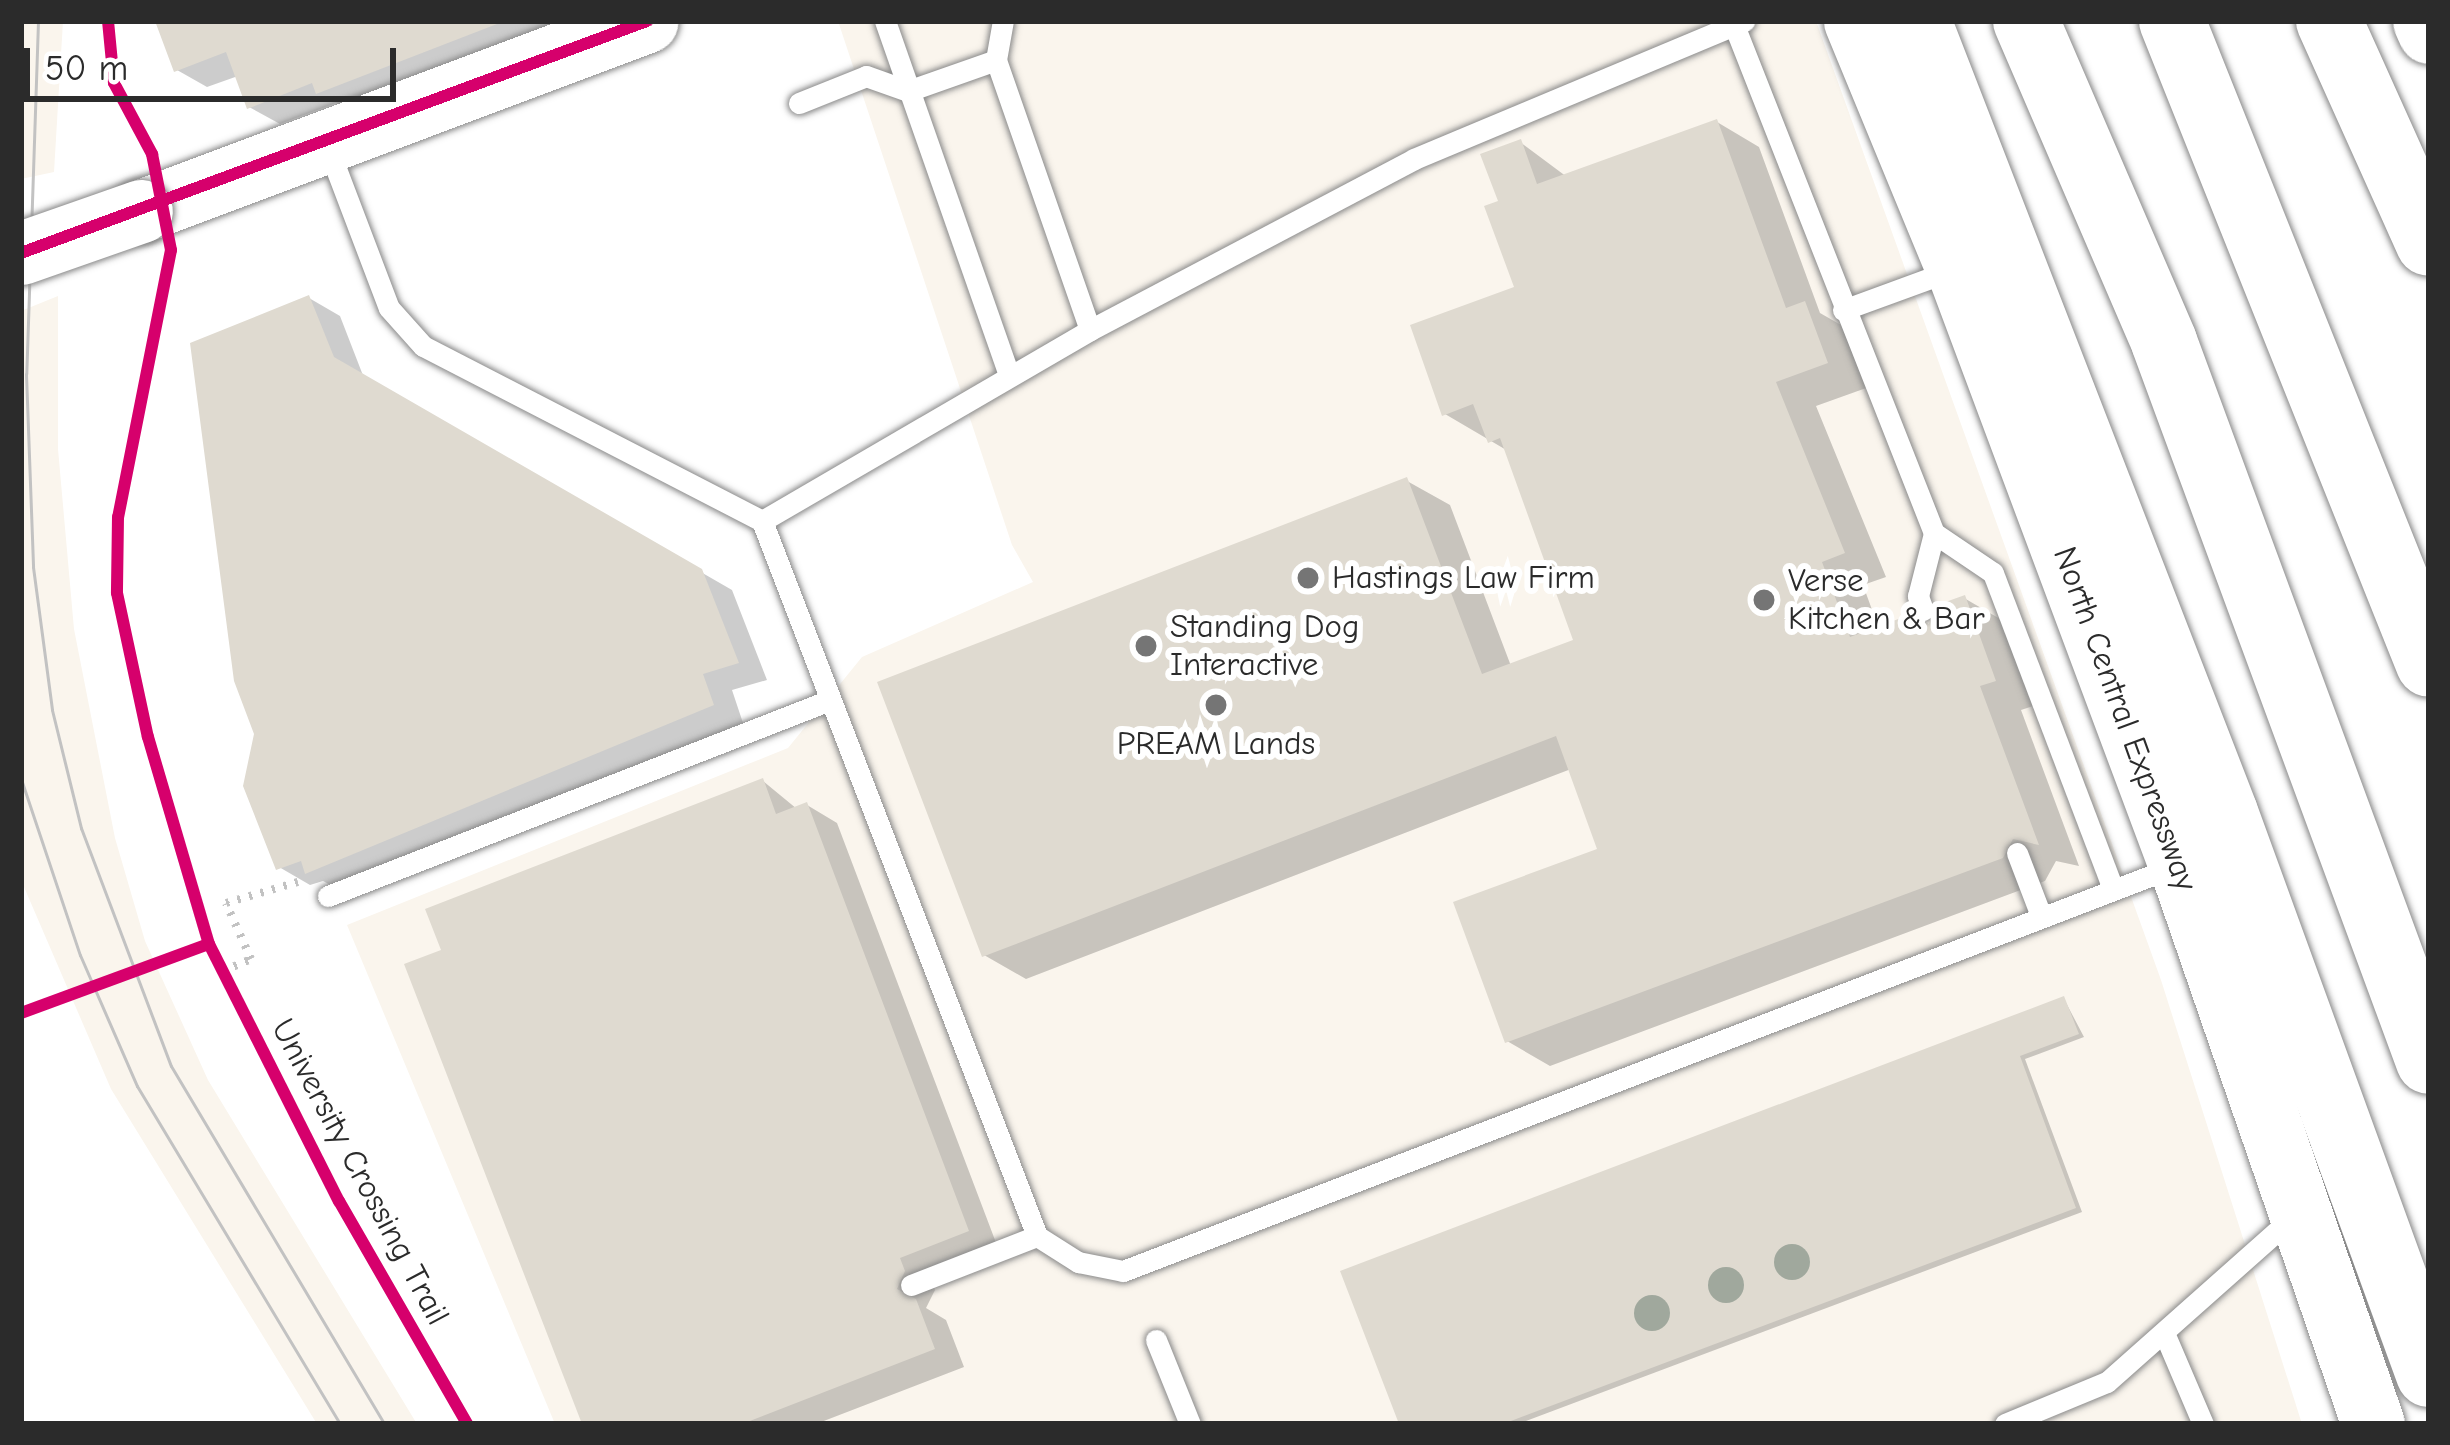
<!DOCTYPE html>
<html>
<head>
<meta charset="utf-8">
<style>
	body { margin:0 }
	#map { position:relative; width:2450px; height:1445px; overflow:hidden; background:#fff; font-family:"Comic Neue",sans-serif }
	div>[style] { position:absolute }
	.built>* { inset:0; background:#faf5ed }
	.shadow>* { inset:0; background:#0003 }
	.building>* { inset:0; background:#dfdad0 }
	.path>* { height:8px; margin-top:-4px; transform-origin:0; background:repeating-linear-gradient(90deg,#c2c2c2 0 3px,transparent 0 12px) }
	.roads { filter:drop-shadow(0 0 3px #8a8a8a) drop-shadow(0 0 3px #8a8a8a) }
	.lane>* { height:21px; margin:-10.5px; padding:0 10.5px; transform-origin:10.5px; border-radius:10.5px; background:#fff }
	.secondary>* { height:63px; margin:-31.5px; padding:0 31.5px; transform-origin:31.5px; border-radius:31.5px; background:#fff }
	.highway>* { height:66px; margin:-33px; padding:0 33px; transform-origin:33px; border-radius:33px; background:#fff }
	.tram>* { height:3px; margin:-1.5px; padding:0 1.5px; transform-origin:1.5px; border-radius:1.5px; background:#c2c2c2 }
	.bridges { filter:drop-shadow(0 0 3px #8a8a8a) drop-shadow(0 0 3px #8a8a8a) }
	.secondary-bridge>* { height:63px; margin:-31.5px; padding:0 31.5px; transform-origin:31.5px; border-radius:31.5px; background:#fff }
	.cycleway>* { height:12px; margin:-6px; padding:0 6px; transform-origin:6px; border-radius:6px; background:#d6006c }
	.trees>* { width:36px; height:36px; margin:-18px; border-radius:50%; background:#a0a89d }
	.dots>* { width:33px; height:33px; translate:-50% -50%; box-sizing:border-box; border:6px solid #fff; border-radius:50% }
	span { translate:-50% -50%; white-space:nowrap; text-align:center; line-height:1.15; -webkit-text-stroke:12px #fff; paint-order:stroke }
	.poi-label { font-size:33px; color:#2b2b2b }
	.left { translate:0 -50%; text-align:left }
	.street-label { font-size:33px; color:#2b2b2b }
	.frame { position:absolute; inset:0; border:24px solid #2b2b2b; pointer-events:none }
	.scale { position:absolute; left:24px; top:48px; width:372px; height:54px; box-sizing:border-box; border:6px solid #2b2b2b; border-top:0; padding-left:15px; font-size:36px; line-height:42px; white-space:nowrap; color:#2b2b2b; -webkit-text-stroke:9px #fff; paint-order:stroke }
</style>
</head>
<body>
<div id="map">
	<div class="built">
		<div style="clip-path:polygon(21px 21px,63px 21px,54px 172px,21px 179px)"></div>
		<div style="clip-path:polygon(838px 21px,1816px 21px,2161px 980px,2302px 1424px,555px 1424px,347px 925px,788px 748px,862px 657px,1033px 582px,1012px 545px)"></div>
		<div style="clip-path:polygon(58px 296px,58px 449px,74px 629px,115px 838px,145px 941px,208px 1080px,417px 1424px,317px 1424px,111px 1089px,21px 880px,21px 311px)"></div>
	</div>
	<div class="shadow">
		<div style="clip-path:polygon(159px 21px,571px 21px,349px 110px,336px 103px,280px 124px,249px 107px,238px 76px,207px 87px,177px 70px)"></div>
		<div style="clip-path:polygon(1717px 122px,1759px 147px,1820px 313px,1848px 329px,1869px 387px,1816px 406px,1886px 577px,1863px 585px,1879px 629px,1931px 627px,1964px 598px,2007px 623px,2036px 705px,2021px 710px,2079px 866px,2056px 861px,2045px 881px,1550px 1066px,1507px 1041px,1601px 851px,1571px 769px,1026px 979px,984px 955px,1407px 481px,1450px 505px,1511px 666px,1577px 642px,1508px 451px,1445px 414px,1517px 289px,1502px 202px,1520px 142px,1567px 177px)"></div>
		<div style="clip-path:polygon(309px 298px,340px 316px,364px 378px,732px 590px,767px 680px,732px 690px,743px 723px,338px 889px,323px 881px,310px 885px,279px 867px,257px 733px)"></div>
		<div style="clip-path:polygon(763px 781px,797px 809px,807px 805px,837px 823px,998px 1248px,929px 1275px,935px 1290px,926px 1308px,946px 1320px,964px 1367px,816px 1424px,585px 1424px,444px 952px)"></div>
		<div style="clip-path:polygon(2064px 999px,2084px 1037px,2025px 1059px,2082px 1212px,1518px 1424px,1401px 1424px)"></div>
	</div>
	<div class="building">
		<div style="clip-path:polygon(155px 21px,496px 21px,497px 24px,316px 94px,312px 83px,247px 109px,226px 52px,174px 72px)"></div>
		<div style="clip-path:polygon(1717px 119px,1786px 308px,1805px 301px,1828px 363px,1776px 382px,1845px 553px,1822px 562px,1850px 637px,1909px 615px,1929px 624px,1937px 605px,1965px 595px,1996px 681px,1980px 686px,2039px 845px,2013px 839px,2003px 858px,1505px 1043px,1453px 902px,1597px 849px,1556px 736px,982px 957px,877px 682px,1407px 477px,1482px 674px,1573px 640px,1500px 438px,1488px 443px,1473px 404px,1442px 416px,1410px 325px,1514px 287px,1484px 206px,1498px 201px,1480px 154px,1521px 139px,1537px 184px)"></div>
		<div style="clip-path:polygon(309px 295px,334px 357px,702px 569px,739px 663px,703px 674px,714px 705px,305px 874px,301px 861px,276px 870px,243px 786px,254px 734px,234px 681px,190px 343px)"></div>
		<div style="clip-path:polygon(763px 778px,776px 814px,807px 802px,969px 1231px,900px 1258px,905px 1271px,897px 1289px,916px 1299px,935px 1349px,742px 1424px,582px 1424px,404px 964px,441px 950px,425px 909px)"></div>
		<div style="clip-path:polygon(2064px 996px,2079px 1034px,2020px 1056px,2076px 1208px,1503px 1424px,1399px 1424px,1340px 1271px)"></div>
	</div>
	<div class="path">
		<div style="left:223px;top:971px;width:30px;rotate:-23deg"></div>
		<div style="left:251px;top:959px;width:61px;rotate:-114.1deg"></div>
		<div style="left:226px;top:903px;width:75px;rotate:-16.3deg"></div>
	</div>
	<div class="roads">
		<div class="lane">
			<div style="left:885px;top:21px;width:375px;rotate:70.7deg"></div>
			<div style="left:1734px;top:25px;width:546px;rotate:68.51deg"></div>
			<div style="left:1934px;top:533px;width:71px;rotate:34.1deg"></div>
			<div style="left:1993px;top:573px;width:338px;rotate:69.2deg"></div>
			<div style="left:799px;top:103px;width:72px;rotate:-21.9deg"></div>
			<div style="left:866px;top:76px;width:45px;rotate:19.7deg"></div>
			<div style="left:908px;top:91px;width:93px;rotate:-19.4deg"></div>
			<div style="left:327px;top:145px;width:174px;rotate:69.2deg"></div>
			<div style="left:389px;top:308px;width:51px;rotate:48.2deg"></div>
			<div style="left:423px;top:346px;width:382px;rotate:27.3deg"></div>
			<div style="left:762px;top:521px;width:380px;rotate:-30.2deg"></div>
			<div style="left:1090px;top:330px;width:286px;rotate:-109.2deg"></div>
			<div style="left:996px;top:60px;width:40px;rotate:-80deg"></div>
			<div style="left:1843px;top:310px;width:119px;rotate:-20.1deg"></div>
			<div style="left:1090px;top:330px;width:366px;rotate:-27.8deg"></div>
			<div style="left:1414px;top:159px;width:358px;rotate:-22.7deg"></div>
			<div style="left:762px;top:521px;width:766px;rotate:68.96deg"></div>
			<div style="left:1037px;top:1236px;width:49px;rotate:32.4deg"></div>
			<div style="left:1078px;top:1262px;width:46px;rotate:11.3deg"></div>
			<div style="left:1123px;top:1271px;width:1125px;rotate:-21.04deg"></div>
			<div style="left:1923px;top:610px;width:15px;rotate:-110deg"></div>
			<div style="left:1918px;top:596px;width:65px;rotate:-75.7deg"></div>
			<div style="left:2017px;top:853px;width:67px;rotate:69.1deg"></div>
			<div style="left:328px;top:896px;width:539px;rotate:-21.33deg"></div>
			<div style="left:911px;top:1285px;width:135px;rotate:-21.3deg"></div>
			<div style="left:2165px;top:1335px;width:97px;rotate:66.9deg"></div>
			<div style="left:1156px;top:1340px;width:91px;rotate:68deg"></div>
			<div style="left:2005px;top:1424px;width:110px;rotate:-22.4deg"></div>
			<div style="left:2107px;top:1382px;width:247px;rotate:-41.6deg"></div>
		</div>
		<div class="secondary">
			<div style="left:1855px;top:21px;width:267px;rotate:67.6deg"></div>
			<div style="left:1957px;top:268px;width:637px;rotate:69.52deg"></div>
			<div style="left:2180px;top:865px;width:591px;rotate:70.95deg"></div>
			<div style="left:2424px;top:21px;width:12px;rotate:66deg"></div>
			<div style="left:141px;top:211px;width:540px;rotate:-20.58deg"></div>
		</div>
		<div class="highway">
			<div style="left:1918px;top:21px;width:849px;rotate:68.81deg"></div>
			<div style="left:2225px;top:813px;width:597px;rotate:70.02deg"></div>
			<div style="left:2026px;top:21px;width:349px;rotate:66.7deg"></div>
			<div style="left:2164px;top:342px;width:766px;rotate:69.77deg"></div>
			<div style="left:2172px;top:21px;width:692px;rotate:68.21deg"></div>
			<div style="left:2329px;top:21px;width:243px;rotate:65.8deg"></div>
		</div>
	</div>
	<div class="tram">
		<div style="left:38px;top:21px;width:353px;rotate:91.9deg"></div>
		<div style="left:26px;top:374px;width:193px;rotate:87.9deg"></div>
		<div style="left:33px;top:567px;width:144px;rotate:82.4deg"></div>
		<div style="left:52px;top:710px;width:122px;rotate:76.2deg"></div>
		<div style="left:81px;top:828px;width:254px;rotate:69.3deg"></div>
		<div style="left:171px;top:1066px;width:417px;rotate:59.2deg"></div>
		<div style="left:21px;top:779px;width:186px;rotate:71.5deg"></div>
		<div style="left:80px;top:955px;width:143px;rotate:66.5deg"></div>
		<div style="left:137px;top:1086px;width:394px;rotate:59deg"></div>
	</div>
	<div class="bridges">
		<div class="secondary-bridge">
			<div style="left:21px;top:253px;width:127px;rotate:-19.3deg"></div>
		</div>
	</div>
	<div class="cycleway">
		<div style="left:108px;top:21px;width:62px;rotate:84.5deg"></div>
		<div style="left:114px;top:83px;width:81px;rotate:61.8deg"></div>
		<div style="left:152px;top:154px;width:98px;rotate:78.8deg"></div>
		<div style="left:171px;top:250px;width:272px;rotate:101.2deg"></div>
		<div style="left:118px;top:517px;width:76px;rotate:90.8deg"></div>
		<div style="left:117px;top:593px;width:147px;rotate:77.9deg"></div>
		<div style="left:148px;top:737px;width:216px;rotate:73.6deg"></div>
		<div style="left:209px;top:944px;width:288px;rotate:63.2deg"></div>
		<div style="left:339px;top:1201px;width:257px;rotate:60.1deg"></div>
		<div style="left:21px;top:253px;width:668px;rotate:-20.34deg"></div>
		<div style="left:21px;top:1013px;width:200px;rotate:-20.2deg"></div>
	</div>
	<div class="trees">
		<div style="left:1792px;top:1262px"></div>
		<div style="left:1726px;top:1285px"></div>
		<div style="left:1652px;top:1313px"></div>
	</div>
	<div class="dots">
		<div style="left:1308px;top:578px;background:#757575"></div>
		<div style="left:1764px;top:600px;background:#757575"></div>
		<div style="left:1146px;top:646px;background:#757575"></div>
		<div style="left:1216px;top:705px;background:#757575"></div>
	</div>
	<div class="poi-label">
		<span class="left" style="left:1332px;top:578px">Hastings Law Firm</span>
		<span class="left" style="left:1788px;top:600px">Verse<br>Kitchen &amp; Bar</span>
		<span class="left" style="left:1170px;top:646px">Standing Dog<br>Interactive</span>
		<span style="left:1216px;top:744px">PREAM Lands</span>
	</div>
	<div class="street-label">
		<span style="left:2125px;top:719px;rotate:70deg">North Central Expressway</span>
		<span style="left:360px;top:1172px;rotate:62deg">University Crossing Trail</span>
	</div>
	<div class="frame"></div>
	<div class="scale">50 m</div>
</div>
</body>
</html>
